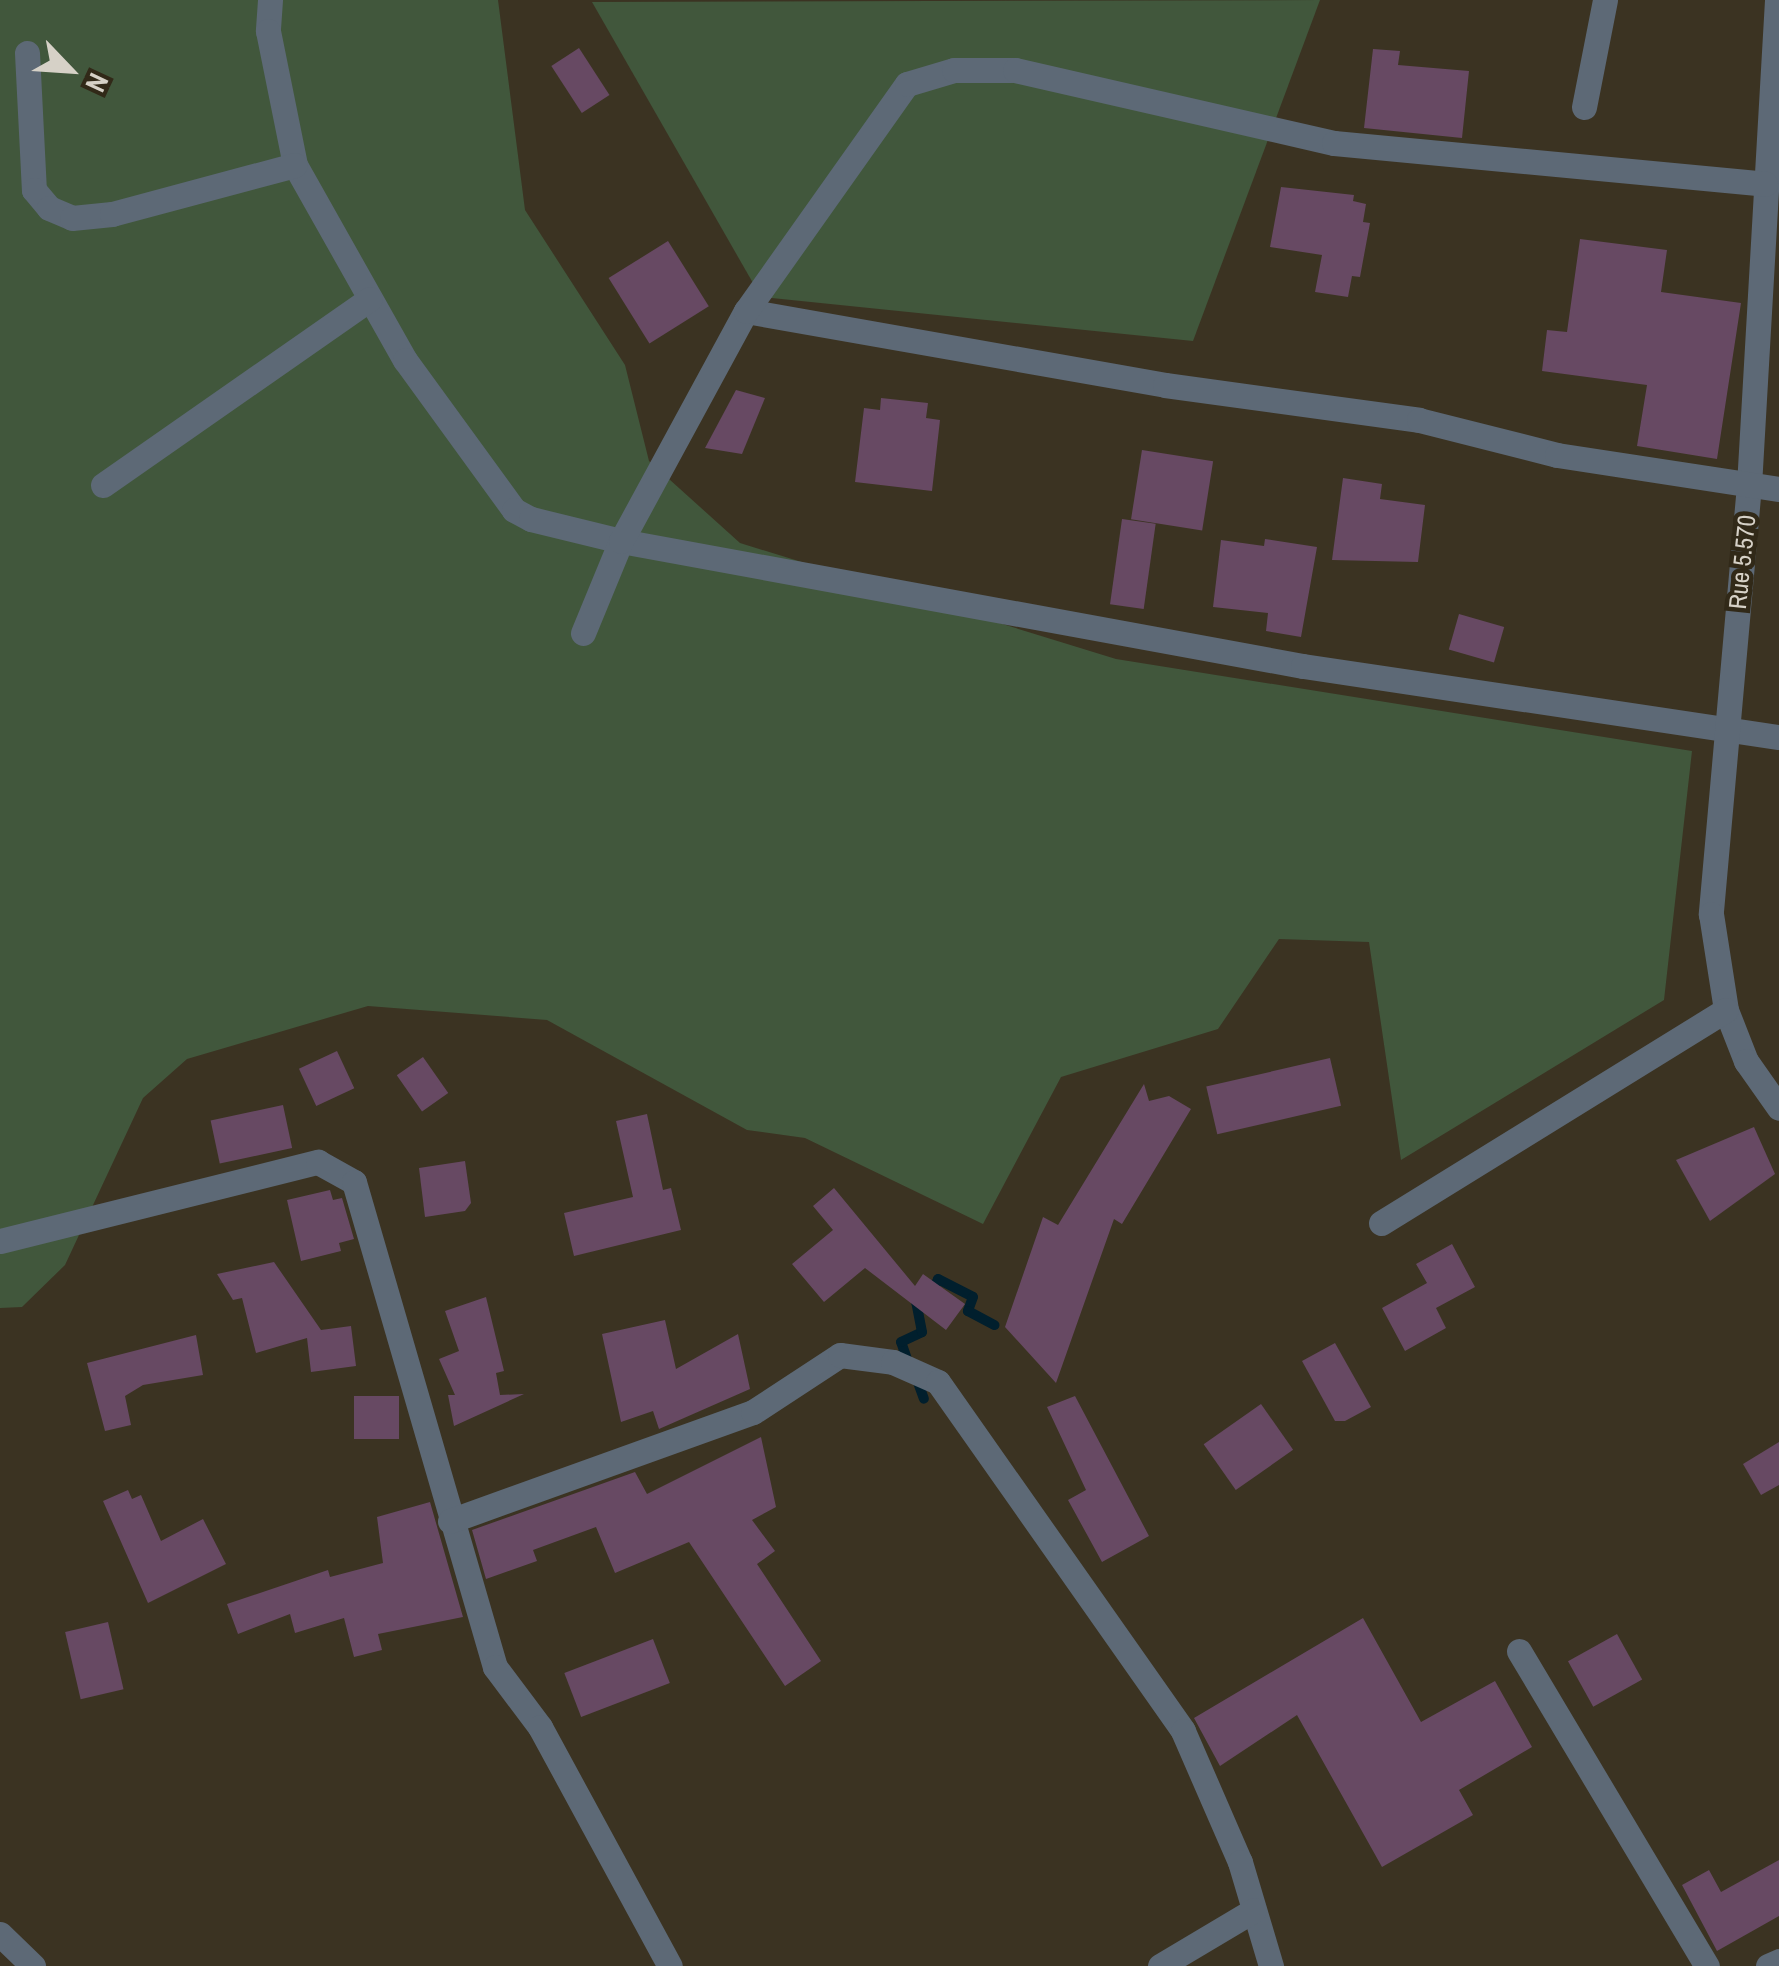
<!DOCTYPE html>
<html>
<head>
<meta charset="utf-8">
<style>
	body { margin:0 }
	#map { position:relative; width:1779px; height:1966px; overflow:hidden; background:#3b3322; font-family:"Archivo Narrow",sans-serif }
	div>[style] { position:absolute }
	.green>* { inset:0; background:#41573c }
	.stream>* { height:10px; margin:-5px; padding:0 5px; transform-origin:5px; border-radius:5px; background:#011f2d }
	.building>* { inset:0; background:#674963; transform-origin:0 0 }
	.minor>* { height:25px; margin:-12.5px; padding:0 12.5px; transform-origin:12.5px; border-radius:12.5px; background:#5d6976 }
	span { translate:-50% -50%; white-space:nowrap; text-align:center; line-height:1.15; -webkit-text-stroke:9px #312918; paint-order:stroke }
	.street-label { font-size:25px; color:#d6d1c7 }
	.north { position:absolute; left:20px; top:20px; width:100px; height:100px; -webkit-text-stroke:8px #312918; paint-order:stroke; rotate:115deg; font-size:28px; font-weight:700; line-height:40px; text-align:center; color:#d6d1c7 }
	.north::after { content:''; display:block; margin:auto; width:35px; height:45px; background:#d6d1c7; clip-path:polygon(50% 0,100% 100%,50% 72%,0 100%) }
</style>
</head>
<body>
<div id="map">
	<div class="green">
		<div style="clip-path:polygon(0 0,498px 0,525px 210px,625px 365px,649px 461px,740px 543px,1116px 659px,1692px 751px,1664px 1000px,1401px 1160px,1369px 942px,1279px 939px,1218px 1029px,1061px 1077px,983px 1224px,805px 1138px,747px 1130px,547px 1020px,368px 1006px,187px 1059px,143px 1098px,65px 1265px,22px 1307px,0 1308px)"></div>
		<div style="clip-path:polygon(1320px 0,1193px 341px,761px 297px,592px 2px)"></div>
	</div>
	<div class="stream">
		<div style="left:908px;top:1362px;width:21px;rotate:-109deg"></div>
		<div style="left:901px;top:1342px;width:23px;rotate:-25deg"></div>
		<div style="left:922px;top:1332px;width:31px;rotate:-101deg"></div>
		<div style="left:916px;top:1302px;width:14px;rotate:-21deg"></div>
		<div style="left:929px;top:1297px;width:20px;rotate:-63deg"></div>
		<div style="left:938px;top:1279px;width:39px;rotate:27deg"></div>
		<div style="left:973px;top:1297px;width:15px;rotate:110deg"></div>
		<div style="left:968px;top:1311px;width:30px;rotate:28deg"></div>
		<div style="left:916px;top:1377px;width:23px;rotate:70deg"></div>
	</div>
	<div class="building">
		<div style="left:579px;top:48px;width:56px;height:33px;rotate:57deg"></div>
		<div style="clip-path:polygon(1373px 49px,1400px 51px,1398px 65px,1469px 71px,1462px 138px,1364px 128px)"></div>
		<div style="clip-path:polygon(1281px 187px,1354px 195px,1353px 201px,1366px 204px,1363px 222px,1370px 223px,1360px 277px,1352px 276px,1348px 297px,1315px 292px,1322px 255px,1270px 247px)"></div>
		<div style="clip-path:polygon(1580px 239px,1667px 250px,1661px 292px,1741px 303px,1717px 459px,1637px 446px,1647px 385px,1542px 371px,1547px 330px,1567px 332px)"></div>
		<div style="left:668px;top:241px;width:77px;height:70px;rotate:58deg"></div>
		<div style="clip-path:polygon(736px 390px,765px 398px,742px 454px,705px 448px)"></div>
		<div style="clip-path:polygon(881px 398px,928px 403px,926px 418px,940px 420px,932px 491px,855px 482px,864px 408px,880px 410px)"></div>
		<div style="left:1142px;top:450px;width:72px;height:70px;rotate:9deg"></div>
		<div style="clip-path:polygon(1343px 478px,1382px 484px,1380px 499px,1425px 505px,1418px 562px,1332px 560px)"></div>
		<div style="left:1122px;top:519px;width:34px;height:86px;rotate:8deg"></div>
		<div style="clip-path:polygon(1265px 539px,1317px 547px,1301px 637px,1266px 631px,1268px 613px,1213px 607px,1221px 540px,1264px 546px)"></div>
		<div style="left:1459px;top:614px;width:47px;height:37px;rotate:16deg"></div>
		<div style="left:337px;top:1051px;width:41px;height:42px;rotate:65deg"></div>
		<div style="left:423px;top:1057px;width:44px;height:32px;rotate:55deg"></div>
		<div style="left:1330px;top:1058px;width:49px;height:127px;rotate:77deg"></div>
		<div style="clip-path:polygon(1144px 1084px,1149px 1101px,1169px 1096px,1191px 1109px,1122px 1224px,1114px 1219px,1056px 1383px,1005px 1327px,1043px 1217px,1058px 1225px)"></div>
		<div style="left:283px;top:1105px;width:44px;height:74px;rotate:78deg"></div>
		<div style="clip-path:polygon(647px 1114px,663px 1190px,671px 1188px,681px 1230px,574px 1256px,564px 1213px,633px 1197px,616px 1121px)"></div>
		<div style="clip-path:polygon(1754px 1127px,1775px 1174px,1710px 1221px,1676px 1160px)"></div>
		<div style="clip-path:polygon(465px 1161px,471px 1203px,465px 1211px,425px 1217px,419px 1168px)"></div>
		<div style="clip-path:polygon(834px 1188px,915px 1286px,923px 1274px,965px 1304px,946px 1330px,865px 1268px,824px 1302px,792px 1264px,833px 1230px,813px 1206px)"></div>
		<div style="clip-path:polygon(330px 1190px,333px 1200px,342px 1198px,354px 1239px,339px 1243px,341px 1251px,301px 1261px,287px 1200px)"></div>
		<div style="clip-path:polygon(1452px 1244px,1475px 1287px,1436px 1308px,1446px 1328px,1405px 1351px,1382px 1308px,1427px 1283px,1416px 1264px)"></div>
		<div style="clip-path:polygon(274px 1262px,321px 1330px,351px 1326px,356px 1366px,311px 1372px,307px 1338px,256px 1353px,242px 1298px,233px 1300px,217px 1274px)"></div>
		<div style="clip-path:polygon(486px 1297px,504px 1371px,496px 1373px,500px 1395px,524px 1394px,454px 1426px,448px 1395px,455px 1395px,439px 1359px,459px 1351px,445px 1311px)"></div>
		<div style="clip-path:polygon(665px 1320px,676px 1369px,738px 1334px,750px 1389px,659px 1429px,653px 1411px,621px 1422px,602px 1334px)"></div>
		<div style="clip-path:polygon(196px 1335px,203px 1375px,143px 1385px,125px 1396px,131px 1425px,105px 1431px,87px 1363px)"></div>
		<div style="clip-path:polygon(1335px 1343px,1371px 1407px,1345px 1421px,1335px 1421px,1302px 1361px)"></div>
		<div style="left:399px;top:1396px;width:43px;height:45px;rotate:90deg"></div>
		<div style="clip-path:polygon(1075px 1396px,1149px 1536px,1102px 1562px,1068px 1500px,1086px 1490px,1047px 1407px)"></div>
		<div style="left:1261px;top:1404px;width:56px;height:70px;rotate:55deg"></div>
		<div style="clip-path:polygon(761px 1437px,776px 1507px,752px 1520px,775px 1551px,757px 1564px,821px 1661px,785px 1686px,689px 1542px,615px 1573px,596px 1527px,533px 1550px,537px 1561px,486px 1579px,472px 1530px,635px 1472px,647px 1494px)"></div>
		<div style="clip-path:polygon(1779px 1442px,1779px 1485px,1761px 1495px,1743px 1464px)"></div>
		<div style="clip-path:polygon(128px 1490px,132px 1499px,141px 1495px,161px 1541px,203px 1519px,226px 1564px,148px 1603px,103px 1501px)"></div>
		<div style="clip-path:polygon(430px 1502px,463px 1617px,378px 1634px,382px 1650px,354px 1657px,344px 1618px,295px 1633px,290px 1614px,238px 1634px,227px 1604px,328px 1570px,330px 1577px,383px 1563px,377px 1517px)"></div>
		<div style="clip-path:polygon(1363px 1618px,1421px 1722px,1495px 1681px,1532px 1747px,1459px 1790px,1473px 1815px,1382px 1867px,1297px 1715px,1220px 1766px,1194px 1718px)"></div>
		<div style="left:108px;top:1622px;width:69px;height:44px;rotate:77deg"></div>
		<div style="left:1617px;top:1634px;width:52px;height:56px;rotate:61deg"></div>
		<div style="left:653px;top:1639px;width:47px;height:95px;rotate:69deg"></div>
		<div style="clip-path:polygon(1779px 1860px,1779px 1916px,1717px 1951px,1682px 1885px,1709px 1870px,1721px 1892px)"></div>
	</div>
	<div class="minor">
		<div style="left:270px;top:0;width:31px;rotate:94deg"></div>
		<div style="left:268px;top:31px;width:137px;rotate:78.6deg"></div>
		<div style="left:295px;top:165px;width:224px;rotate:60.6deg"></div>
		<div style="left:405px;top:360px;width:185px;rotate:54deg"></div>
		<div style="left:514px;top:510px;width:19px;rotate:28deg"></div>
		<div style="left:531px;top:519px;width:93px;rotate:13.7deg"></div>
		<div style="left:621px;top:541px;width:693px;rotate:10.39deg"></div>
		<div style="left:1303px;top:666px;width:481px;rotate:8.5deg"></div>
		<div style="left:1777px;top:0;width:486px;rotate:93.3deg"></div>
		<div style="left:1749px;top:485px;width:431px;rotate:95.1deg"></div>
		<div style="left:1711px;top:914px;width:97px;rotate:81.1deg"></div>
		<div style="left:1726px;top:1010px;width:55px;rotate:68.6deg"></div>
		<div style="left:1746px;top:1061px;width:57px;rotate:54.9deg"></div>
		<div style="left:27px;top:53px;width:137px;rotate:87.1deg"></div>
		<div style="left:34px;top:190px;width:23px;rotate:50deg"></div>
		<div style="left:49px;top:208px;width:25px;rotate:23deg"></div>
		<div style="left:72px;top:218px;width:40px;rotate:-5.7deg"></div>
		<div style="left:112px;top:214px;width:189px;rotate:-15deg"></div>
		<div style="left:1584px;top:107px;width:109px;rotate:-78.9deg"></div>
		<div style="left:746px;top:311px;width:425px;rotate:10deg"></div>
		<div style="left:1165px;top:385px;width:256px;rotate:7.8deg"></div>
		<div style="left:1419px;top:420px;width:142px;rotate:14.2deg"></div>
		<div style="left:1557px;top:455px;width:225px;rotate:8.7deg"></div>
		<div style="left:103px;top:485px;width:325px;rotate:-34.9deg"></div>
		<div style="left:583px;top:633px;width:100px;rotate:-67.6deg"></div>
		<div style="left:621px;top:541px;width:262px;rotate:-61.5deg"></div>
		<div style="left:746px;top:311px;width:278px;rotate:-54.7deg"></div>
		<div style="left:907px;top:84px;width:49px;rotate:-16.6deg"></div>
		<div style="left:954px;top:70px;width:61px"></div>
		<div style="left:1015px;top:70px;width:327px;rotate:12.9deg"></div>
		<div style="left:1334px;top:143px;width:433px;rotate:5.4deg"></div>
		<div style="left:1381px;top:1223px;width:405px;rotate:-31.7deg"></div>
		<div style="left:0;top:1241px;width:328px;rotate:-14deg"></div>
		<div style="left:318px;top:1162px;width:41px;rotate:29.1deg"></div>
		<div style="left:354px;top:1182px;width:505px;rotate:73.79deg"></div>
		<div style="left:495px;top:1667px;width:75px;rotate:53.1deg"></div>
		<div style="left:540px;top:1727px;width:272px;rotate:61.5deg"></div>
		<div style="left:450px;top:1521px;width:322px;rotate:-19.8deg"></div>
		<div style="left:753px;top:1412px;width:104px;rotate:-33.2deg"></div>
		<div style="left:840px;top:1355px;width:53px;rotate:7.5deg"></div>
		<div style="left:893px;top:1362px;width:49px;rotate:24deg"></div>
		<div style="left:938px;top:1382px;width:426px;rotate:54.9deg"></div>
		<div style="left:1183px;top:1731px;width:143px;rotate:66.5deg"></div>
		<div style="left:1240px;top:1862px;width:109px;rotate:73.4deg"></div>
		<div style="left:1519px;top:1651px;width:367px;rotate:59.2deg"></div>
		<div style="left:0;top:1934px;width:46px;rotate:44.1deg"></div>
		<div style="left:1160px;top:1966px;width:109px;rotate:-30.8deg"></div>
		<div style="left:1768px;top:1966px;width:12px;rotate:-24deg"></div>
	</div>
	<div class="street-label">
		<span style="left:1742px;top:562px;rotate:-84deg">Rue 5.570</span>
	</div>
	<div class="north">N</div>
</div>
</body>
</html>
